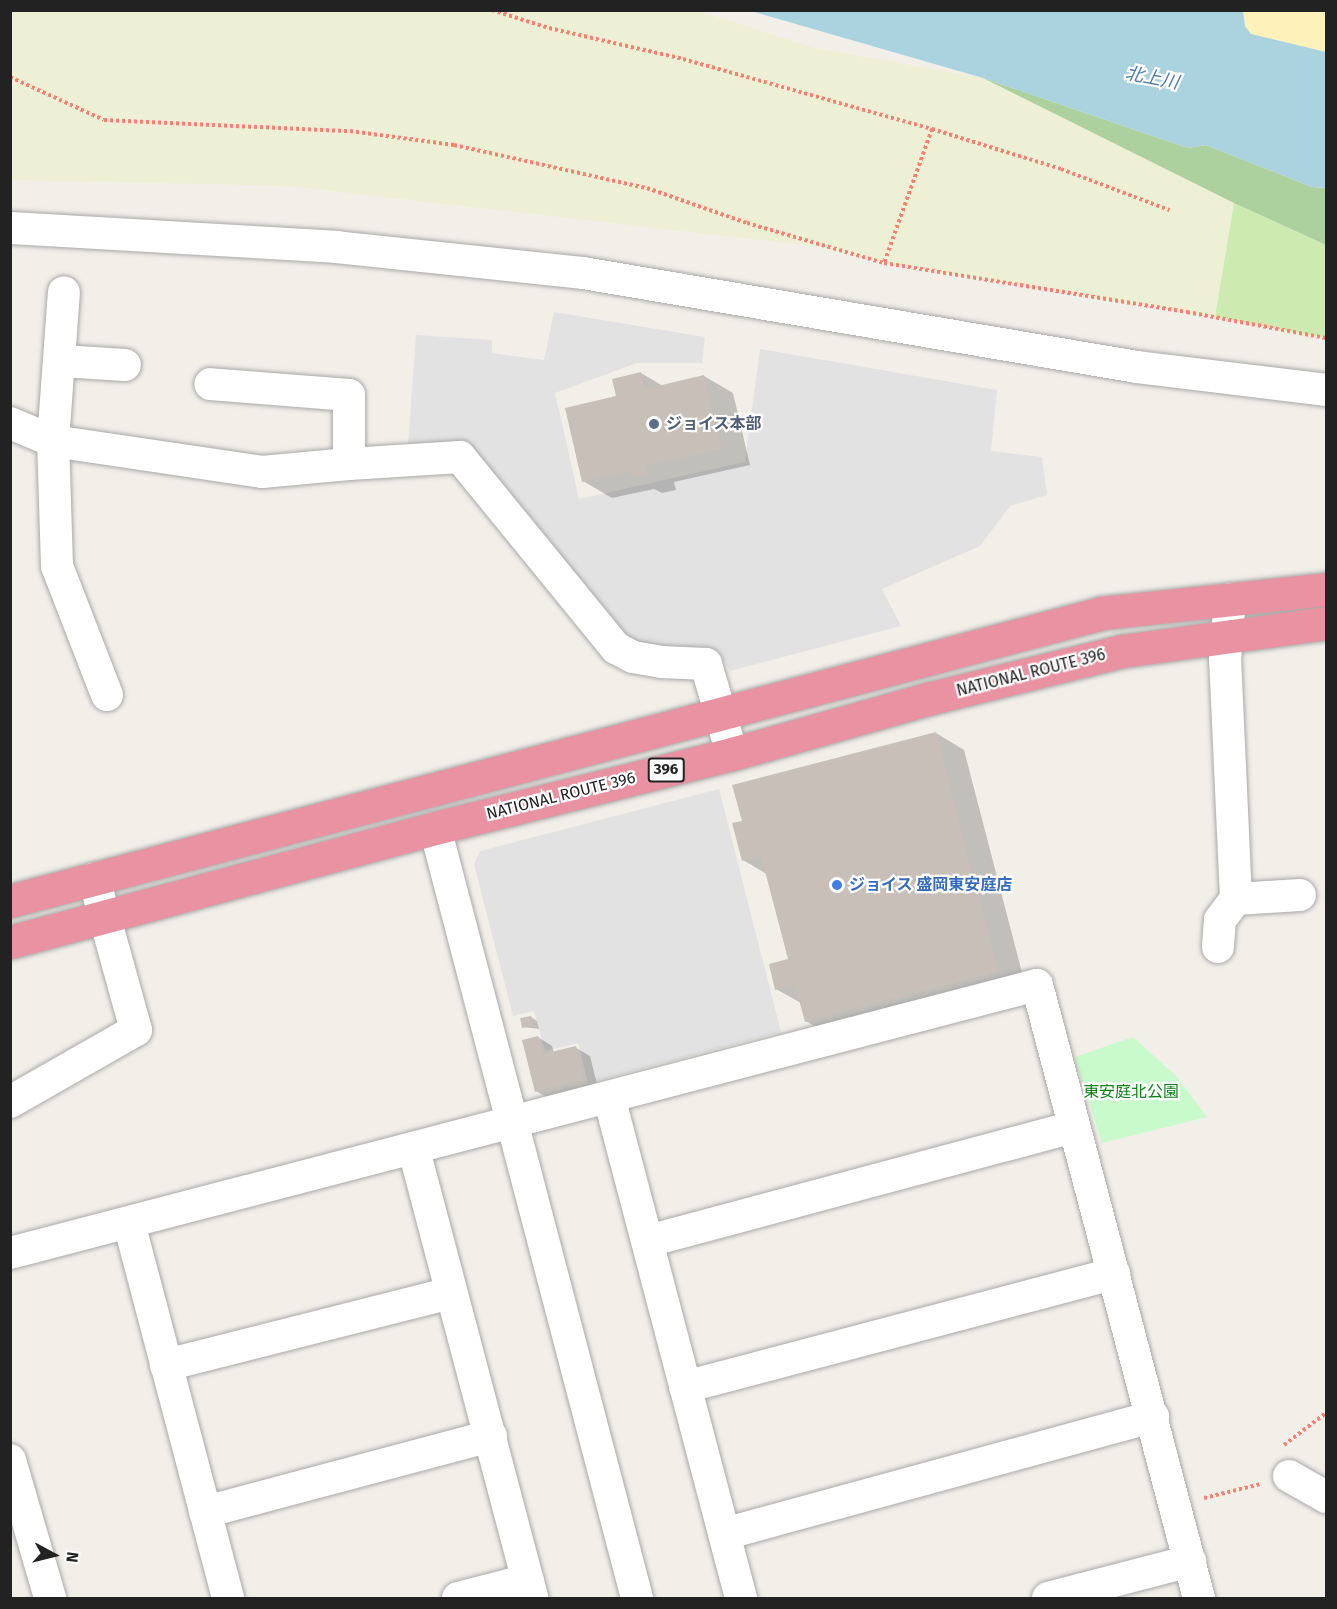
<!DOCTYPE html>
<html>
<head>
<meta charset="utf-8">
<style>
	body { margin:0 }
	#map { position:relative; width:1337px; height:1609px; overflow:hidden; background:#f2efe9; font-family:"Fira Sans","Noto Sans JP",sans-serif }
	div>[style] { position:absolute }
	.farmland>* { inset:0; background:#eef0d5 }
	.grass>* { inset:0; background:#cdebb0 }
	.forest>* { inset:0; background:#add19e }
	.sand>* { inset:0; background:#fff1ba }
	.park>* { inset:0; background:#c8facc }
	.parking>* { inset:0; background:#e2e2e2 }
	.water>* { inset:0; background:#aad3df }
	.shadow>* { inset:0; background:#0003 }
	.building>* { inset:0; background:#c7bfb8; transform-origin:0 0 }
	.path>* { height:4px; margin-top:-2px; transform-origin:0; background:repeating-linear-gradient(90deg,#fa8072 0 3px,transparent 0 6px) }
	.roads { filter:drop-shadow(0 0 2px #a9a9a9) drop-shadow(0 0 2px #a9a9a9) }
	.street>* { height:32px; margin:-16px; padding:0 16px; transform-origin:16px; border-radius:16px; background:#fff }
	.highway>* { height:33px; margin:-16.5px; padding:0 16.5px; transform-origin:16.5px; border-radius:16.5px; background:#e892a2 }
	.dots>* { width:16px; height:16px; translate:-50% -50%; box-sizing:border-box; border:3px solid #fff; border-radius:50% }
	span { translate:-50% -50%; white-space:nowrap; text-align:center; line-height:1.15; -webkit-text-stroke:4.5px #fff; paint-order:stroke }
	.shield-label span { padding:2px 4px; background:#fff; border:2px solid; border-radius:4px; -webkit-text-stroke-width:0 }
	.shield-label { font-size:15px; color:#222; font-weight:700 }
	.service-label { font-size:16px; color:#4e5e75; font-weight:700 }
	.left { translate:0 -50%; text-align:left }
	.street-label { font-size:16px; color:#222 }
	.shop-label { font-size:16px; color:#366cbe; font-weight:700 }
	.park-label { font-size:16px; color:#0c8416 }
	.water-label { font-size:18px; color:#4a7aab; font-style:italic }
	.frame { position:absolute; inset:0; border:12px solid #222; pointer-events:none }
	.north { position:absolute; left:24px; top:1525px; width:60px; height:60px; -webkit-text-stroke:4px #fff; paint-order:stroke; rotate:97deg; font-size:16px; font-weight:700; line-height:24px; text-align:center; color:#222 }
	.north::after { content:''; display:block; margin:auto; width:21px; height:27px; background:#222; clip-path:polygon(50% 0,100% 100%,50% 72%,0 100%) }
</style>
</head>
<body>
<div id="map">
	<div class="farmland">
		<div style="clip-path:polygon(695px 10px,815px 48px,983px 78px,1234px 203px,1215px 317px,884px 263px,830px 248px,288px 186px,11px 180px,11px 11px)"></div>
	</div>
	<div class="grass">
		<div style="clip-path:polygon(1234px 203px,1326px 245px,1326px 338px,1215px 317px)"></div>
	</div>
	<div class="forest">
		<div style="clip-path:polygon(983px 78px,1188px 148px,1206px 145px,1312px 187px,1326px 188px,1326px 245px,1234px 203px)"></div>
	</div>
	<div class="sand">
		<div style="clip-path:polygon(1243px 11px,1326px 11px,1326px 52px,1251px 34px,1245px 26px)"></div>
	</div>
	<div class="park">
		<div style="clip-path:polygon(1133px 1037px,1177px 1077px,1207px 1117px,1102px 1143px,1075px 1057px)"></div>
	</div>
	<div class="parking">
		<div style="clip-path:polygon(554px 312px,705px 337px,702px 363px,637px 363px,555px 393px,579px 499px,745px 462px,760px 349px,997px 390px,991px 451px,1042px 457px,1047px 495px,1010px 506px,980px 546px,882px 589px,901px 626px,730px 671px,718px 651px,658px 649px,621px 638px,465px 443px,408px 446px,416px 335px,492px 340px,492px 353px,544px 360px)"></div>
		<div style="clip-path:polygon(719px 789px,781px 1032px,588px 1083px,578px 1043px,545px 1051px,534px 1011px,513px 1016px,474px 864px,480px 851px)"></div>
	</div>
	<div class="water">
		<div style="clip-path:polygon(751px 11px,1243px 11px,1245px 26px,1251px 34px,1326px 52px,1326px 188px,1312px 187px,1206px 145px,1188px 148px,983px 78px)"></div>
	</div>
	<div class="shadow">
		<div style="clip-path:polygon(641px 373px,663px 386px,704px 376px,733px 393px,750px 465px,674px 482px,676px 490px,662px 493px,654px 489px,612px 498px,583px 481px,618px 397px)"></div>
		<div style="clip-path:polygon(936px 733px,964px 750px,1026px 988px,835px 1038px,806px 1021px,801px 1003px,776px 989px,790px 960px,768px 875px,743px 860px,743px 822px)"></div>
		<div style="clip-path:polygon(531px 1017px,537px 1021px,539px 1029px,523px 1027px)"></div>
		<div style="clip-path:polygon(538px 1037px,552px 1046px,554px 1053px,576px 1048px,590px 1056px,598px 1088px,550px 1099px,536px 1091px)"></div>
	</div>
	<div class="building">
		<div style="clip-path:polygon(641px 372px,645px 389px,704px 375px,722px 449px,646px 466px,648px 474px,632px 478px,631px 471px,582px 482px,565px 408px,616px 396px,612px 379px)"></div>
		<div style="clip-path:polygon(936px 732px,998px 972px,805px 1022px,795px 985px,775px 990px,769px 964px,788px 959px,761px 856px,742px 861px,732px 823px,742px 821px,732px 785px)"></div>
		<div style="left:531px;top:1016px;width:10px;height:11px;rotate:79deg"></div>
		<div style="clip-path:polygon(538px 1036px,543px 1054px,576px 1046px,584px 1080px,535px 1092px,522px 1040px)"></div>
	</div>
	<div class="path">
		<div style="left:492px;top:10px;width:60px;rotate:17.5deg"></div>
		<div style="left:549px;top:28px;width:138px;rotate:13deg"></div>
		<div style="left:683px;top:59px;width:259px;rotate:15.7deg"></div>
		<div style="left:932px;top:129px;width:142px;rotate:109.7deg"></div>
		<div style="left:884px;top:263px;width:307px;rotate:9.2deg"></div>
		<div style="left:1187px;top:312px;width:141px;rotate:10.6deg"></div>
		<div style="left:10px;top:77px;width:103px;rotate:24.6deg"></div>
		<div style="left:104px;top:120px;width:246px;rotate:2.6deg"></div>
		<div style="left:350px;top:131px;width:105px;rotate:7.7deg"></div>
		<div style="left:454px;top:145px;width:198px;rotate:12.6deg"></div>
		<div style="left:647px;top:188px;width:106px;rotate:19.3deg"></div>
		<div style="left:747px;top:223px;width:143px;rotate:16.3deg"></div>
		<div style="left:932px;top:129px;width:135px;rotate:17.2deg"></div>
		<div style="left:1061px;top:169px;width:116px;rotate:20.8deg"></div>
		<div style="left:1284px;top:1445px;width:53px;rotate:-37.3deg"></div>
		<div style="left:1204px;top:1498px;width:59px;rotate:-13.8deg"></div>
	</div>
	<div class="roads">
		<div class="street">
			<div style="left:10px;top:228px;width:327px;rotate:3.3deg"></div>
			<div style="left:336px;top:247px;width:248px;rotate:6deg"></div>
			<div style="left:583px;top:273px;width:562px;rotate:9.63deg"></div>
			<div style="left:1137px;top:367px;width:190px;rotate:6.9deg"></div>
			<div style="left:62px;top:361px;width:63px;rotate:3.6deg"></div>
			<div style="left:10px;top:423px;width:47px;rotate:22.7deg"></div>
			<div style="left:53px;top:441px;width:149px;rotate:-85.8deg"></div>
			<div style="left:349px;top:464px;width:111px;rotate:-3.6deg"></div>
			<div style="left:460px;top:457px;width:247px;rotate:50.8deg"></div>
			<div style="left:616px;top:648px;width:19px;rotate:28deg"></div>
			<div style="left:633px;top:657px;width:28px;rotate:10deg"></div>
			<div style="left:661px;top:662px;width:45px;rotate:2.5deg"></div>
			<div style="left:706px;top:664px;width:94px;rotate:73.9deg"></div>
			<div style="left:107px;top:695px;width:138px;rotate:-111.2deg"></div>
			<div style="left:57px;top:566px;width:125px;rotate:-91.8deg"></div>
			<div style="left:53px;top:441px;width:211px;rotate:8.4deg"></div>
			<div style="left:262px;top:472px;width:87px;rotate:-5.3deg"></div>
			<div style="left:349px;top:464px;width:69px;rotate:-90deg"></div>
			<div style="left:349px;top:395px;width:139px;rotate:-175.5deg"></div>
			<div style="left:435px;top:828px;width:796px;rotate:75.3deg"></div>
			<div style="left:1236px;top:899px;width:64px;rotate:-3.6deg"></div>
			<div style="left:1218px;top:947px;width:27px;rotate:-86deg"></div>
			<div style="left:1220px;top:920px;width:26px;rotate:-53deg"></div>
			<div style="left:1236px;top:899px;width:239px;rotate:-92.6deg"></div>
			<div style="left:1225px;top:660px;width:61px;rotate:-85.3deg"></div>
			<div style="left:609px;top:1097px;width:518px;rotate:75.24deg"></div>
			<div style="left:10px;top:1102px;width:145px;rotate:-29.7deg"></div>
			<div style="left:136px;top:1030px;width:157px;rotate:-105.5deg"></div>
			<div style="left:414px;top:1150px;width:463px;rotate:75.2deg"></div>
			<div style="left:129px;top:1223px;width:388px;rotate:75.2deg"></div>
			<div style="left:648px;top:1241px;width:441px;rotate:-15deg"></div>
			<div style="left:10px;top:1253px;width:1061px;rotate:-14.63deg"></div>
			<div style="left:1037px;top:985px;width:634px;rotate:75.2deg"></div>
			<div style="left:166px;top:1365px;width:294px;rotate:-14.2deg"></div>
			<div style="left:685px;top:1387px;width:444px;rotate:-14.8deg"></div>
			<div style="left:10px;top:1460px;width:144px;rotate:73.8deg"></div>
			<div style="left:1289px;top:1476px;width:43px;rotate:29.6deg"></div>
			<div style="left:205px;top:1512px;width:296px;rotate:-14.9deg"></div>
			<div style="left:724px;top:1534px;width:445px;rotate:-15.3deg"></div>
			<div style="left:458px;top:1598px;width:72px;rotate:-14.4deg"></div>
			<div style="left:1048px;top:1598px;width:147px;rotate:-14.6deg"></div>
		</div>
		<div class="highway">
			<div style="left:10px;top:901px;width:1129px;rotate:-14.77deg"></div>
			<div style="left:1102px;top:613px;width:225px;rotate:-6.1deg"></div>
			<div style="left:10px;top:942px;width:440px;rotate:-15deg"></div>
			<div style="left:435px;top:828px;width:306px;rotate:-14deg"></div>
			<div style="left:732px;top:754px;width:207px;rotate:-15.7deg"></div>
			<div style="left:931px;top:698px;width:197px;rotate:-13.8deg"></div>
			<div style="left:1122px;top:651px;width:206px;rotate:-7.8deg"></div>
		</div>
	</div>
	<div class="dots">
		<div style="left:654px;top:424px;background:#5c6f8a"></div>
		<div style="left:837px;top:885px;background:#3f7fe0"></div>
	</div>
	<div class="shield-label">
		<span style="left:666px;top:770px">396</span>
	</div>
	<div class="service-label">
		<span class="left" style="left:666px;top:424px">ジョイス本部</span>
	</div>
	<div class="street-label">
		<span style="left:1031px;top:673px;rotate:-14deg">NATIONAL ROUTE 396</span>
		<span style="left:561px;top:796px;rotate:-14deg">NATIONAL ROUTE 396</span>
	</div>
	<div class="shop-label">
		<span class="left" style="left:849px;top:885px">ジョイス 盛岡東安庭店</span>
	</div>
	<div class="park-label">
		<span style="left:1131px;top:1092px">東安庭北公園</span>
	</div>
	<div class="water-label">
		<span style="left:1152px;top:78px;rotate:11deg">北上川</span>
	</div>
	<div class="frame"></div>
	<div class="north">N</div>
</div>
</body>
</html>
